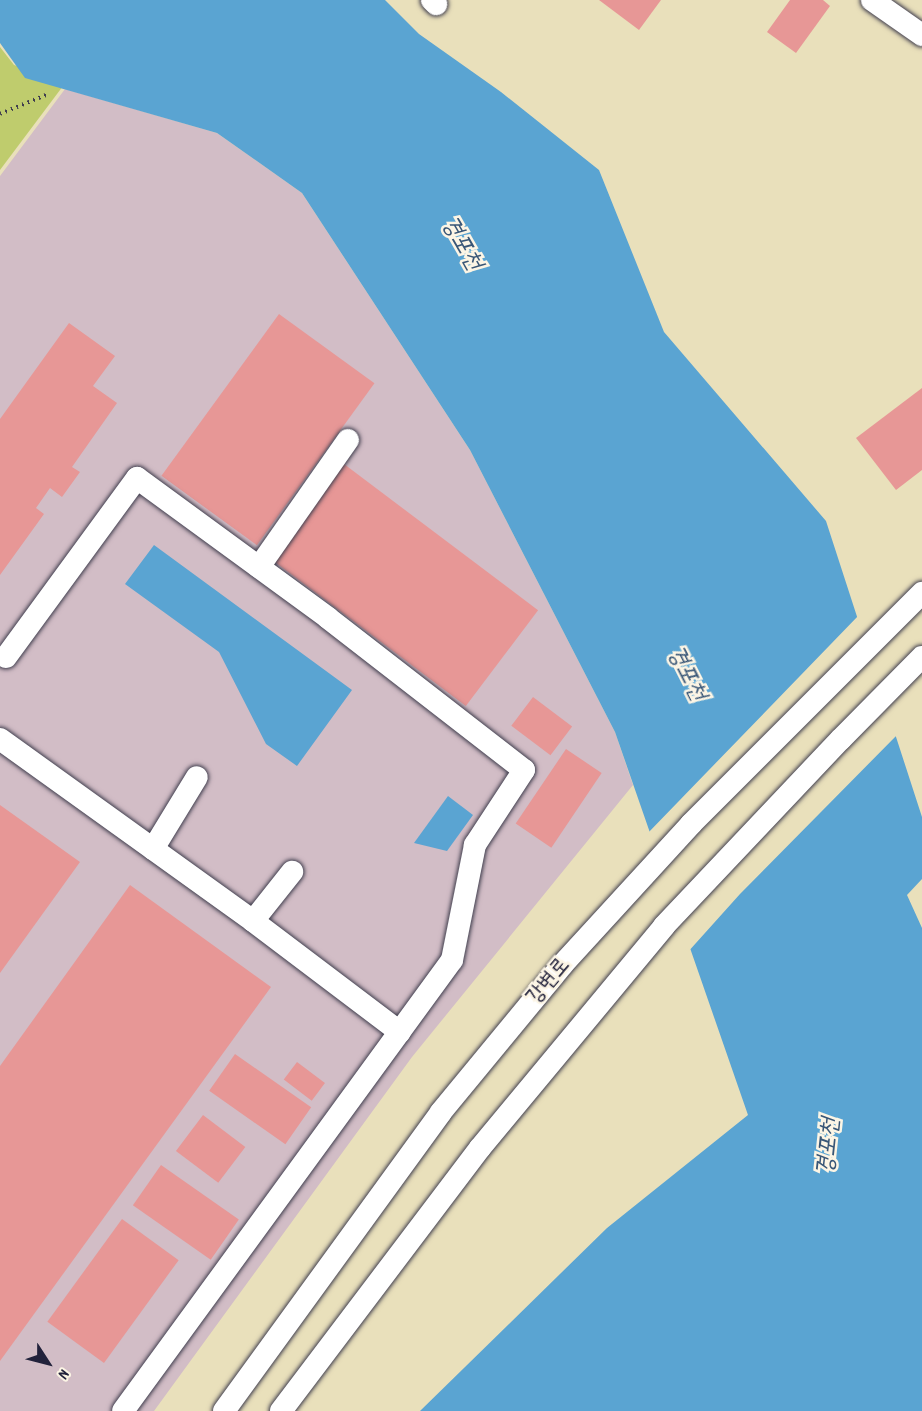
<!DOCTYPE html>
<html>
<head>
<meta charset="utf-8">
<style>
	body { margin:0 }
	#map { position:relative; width:922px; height:1411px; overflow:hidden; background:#e9e0bb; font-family:Dekko,"Poor Story",sans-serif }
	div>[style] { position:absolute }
	.industrial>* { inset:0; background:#d2bdc6 }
	.green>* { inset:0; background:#bfcc6d }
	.water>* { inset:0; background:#5aa4d2 }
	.pier>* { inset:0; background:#e9e0bb }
	.building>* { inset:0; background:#e79796; transform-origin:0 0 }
	.path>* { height:4px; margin-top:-2px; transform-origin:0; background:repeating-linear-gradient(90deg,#403e4e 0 1.5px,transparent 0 6px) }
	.roads { filter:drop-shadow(0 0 2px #403e4e) drop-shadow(0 0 2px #403e4e) }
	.minor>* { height:22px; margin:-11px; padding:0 11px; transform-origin:11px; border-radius:11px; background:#fff }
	span { translate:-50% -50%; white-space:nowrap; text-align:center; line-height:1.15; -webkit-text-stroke:5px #fcf5e5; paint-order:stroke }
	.street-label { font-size:22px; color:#22223b }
	.water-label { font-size:24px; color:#385677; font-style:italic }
	.north { position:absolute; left:18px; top:1333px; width:60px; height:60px; -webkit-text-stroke:4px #fcf5e5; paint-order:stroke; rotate:126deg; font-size:16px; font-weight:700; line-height:24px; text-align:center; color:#22223b }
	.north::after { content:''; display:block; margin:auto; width:21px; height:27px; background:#22223b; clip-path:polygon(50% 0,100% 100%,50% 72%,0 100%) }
</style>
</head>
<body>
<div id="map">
	<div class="industrial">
		<div style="clip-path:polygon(65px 89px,217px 133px,302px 193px,470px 450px,615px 732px,633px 785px,412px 1057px,154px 1411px,0 1411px,0 176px)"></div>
	</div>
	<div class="green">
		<div style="clip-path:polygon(0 47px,14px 65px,66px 82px,0 170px)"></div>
	</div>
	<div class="water">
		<div style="clip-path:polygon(0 0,385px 0,419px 34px,501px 92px,599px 170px,664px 332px,826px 521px,922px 817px,922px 879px,907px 895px,922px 928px,922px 1411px,420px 1411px,607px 1228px,748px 1115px,615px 732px,470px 450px,302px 193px,217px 133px,25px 78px,0 43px)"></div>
		<div style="clip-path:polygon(154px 545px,352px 690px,297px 766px,266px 744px,219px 652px,125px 584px)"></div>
		<div style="clip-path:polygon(448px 796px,473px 815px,447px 851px,414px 843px)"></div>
	</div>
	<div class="pier">
		<div style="clip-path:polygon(859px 615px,898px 734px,740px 894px,687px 953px,647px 834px)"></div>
	</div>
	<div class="building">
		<div style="clip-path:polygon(599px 0,661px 0,639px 30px)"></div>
		<div style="clip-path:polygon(790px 0,823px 0,830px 6px,796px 53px,767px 32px)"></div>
		<div style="left:279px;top:314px;width:118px;height:200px;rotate:36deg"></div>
		<div style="clip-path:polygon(69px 323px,115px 356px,93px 386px,117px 403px,72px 467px,80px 472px,62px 497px,50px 488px,36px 508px,44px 514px,0 575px,0 419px)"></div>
		<div style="clip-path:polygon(922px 388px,922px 470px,896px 490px,856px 438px)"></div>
		<div style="left:344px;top:464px;width:243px;height:120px;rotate:37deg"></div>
		<div style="left:533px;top:697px;width:49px;height:36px;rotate:37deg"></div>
		<div style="left:566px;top:749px;width:43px;height:90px;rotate:34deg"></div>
		<div style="clip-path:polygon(0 805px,80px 862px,0 973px)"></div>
		<div style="clip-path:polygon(130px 885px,271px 987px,0 1361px,0 1066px)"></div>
		<div style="left:235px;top:1054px;width:93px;height:45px;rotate:35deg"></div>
		<div style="left:297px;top:1062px;width:35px;height:22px;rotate:37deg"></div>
		<div style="left:203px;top:1115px;width:53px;height:45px;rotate:37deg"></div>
		<div style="left:161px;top:1165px;width:95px;height:49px;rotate:35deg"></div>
		<div style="left:122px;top:1219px;width:70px;height:127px;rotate:36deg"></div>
	</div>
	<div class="path">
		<div style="left:0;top:114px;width:50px;rotate:-22.4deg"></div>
	</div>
	<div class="roads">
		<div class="minor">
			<div style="left:432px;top:0;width:6px;rotate:45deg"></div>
			<div style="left:872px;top:0;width:61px;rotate:35deg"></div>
			<div style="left:259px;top:567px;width:155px;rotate:-55deg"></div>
			<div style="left:6px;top:657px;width:222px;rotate:-53.8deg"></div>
			<div style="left:137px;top:478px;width:237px;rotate:36.2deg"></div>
			<div style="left:328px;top:618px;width:248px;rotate:37.8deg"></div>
			<div style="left:524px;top:770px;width:90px;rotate:123.2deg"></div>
			<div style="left:475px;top:845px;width:117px;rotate:101.3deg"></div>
			<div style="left:452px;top:960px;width:558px;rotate:126.11deg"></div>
			<div style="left:0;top:739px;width:312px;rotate:35.7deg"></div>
			<div style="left:253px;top:921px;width:184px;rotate:37.1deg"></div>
			<div style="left:153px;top:849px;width:84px;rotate:-58.6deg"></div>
			<div style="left:253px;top:921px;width:63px;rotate:-51.5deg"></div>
			<div style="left:224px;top:1411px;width:369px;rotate:-54deg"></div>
			<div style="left:441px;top:1112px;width:190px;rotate:-50.5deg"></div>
			<div style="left:562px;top:965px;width:191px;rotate:-47.5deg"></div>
			<div style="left:691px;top:824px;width:327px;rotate:-45deg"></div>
			<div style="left:281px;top:1411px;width:330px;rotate:-52.9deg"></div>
			<div style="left:480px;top:1148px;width:288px;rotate:-50.3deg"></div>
			<div style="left:664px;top:926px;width:257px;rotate:-46.6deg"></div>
			<div style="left:841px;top:739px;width:115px;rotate:-45.4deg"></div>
		</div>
	</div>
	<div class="street-label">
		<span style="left:549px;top:982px;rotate:-50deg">강변로</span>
	</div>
	<div class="water-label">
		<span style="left:460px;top:244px;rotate:60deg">경포천</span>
		<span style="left:685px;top:674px;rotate:63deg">경포천</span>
		<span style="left:830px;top:1147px;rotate:-84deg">경포천</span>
	</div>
	<div class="north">N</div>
</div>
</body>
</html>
